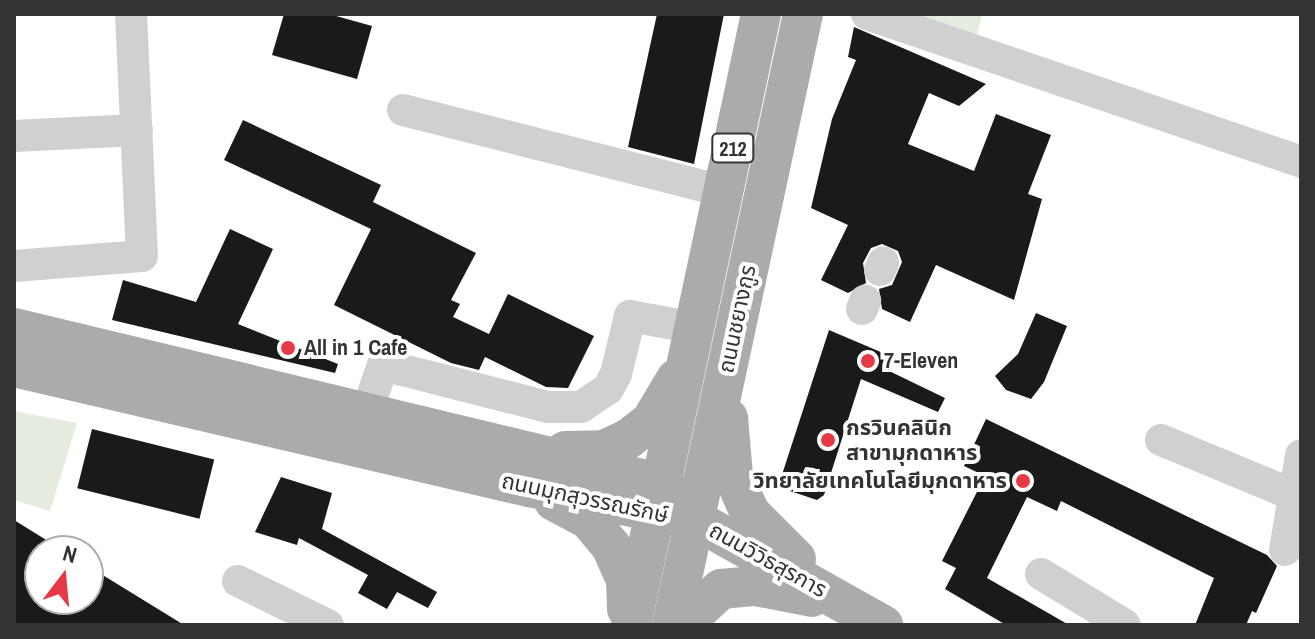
<!DOCTYPE html>
<html>
<head>
<meta charset="utf-8">
<style>
	body { margin:0 }
	#map { position:relative; width:1315px; height:639px; overflow:hidden; background:#fff; font-family:"Archivo Narrow","Noto Sans Thai",sans-serif }
	div>[style] { position:absolute }
	.green>* { inset:0; background:#e6ecdf }
	.building>* { inset:0; background:#1a1a1a; transform-origin:0 0 }
	.minor>* { height:32px; margin:-16px; padding:0 16px; transform-origin:16px; border-radius:16px; background:#d0d0d0 }
	.major>* { height:40px; margin:-20px; padding:0 20px; transform-origin:20px; border-radius:20px; background:#ababab }
	.dots>* { width:22px; height:22px; translate:-50% -50%; box-sizing:border-box; border:4px solid #fff; border-radius:50% }
	span { translate:-50% -50%; white-space:nowrap; text-align:center; line-height:1.15; -webkit-text-stroke:8px #fff; paint-order:stroke }
	.shield-label span { padding:2px 6px; background:#fff; border:2px solid; border-radius:6px; -webkit-text-stroke-width:0 }
	.shield-label { font-size:20px; color:#333; font-weight:700 }
	.street-label { font-size:22px; color:#333 }
	.poi-label { font-size:22px; color:#333; font-weight:700 }
	.left { translate:0 -50%; text-align:left }
	.right { translate:-100% -50%; text-align:right }
	.frame { position:absolute; inset:0; border:16px solid #333; pointer-events:none }
	.north { position:absolute; left:24px; top:535px; width:80px; height:80px; box-sizing:border-box; background:#fff; border:2px solid #adadad; border-radius:50%; rotate:16deg; font-size:22px; font-weight:700; line-height:32px; text-align:center; color:#333 }
	.north::after { content:''; display:block; margin:auto; width:28px; height:36px; background:#e63946; clip-path:polygon(50% 0,100% 100%,50% 72%,0 100%) }
</style>
</head>
<body>
<div id="map">
	<div class="green">
		<div style="clip-path:polygon(907px 14px,982px 14px,976px 41px)"></div>
		<div style="clip-path:polygon(14px 411px,77px 423px,50px 511px,14px 500px)"></div>
	</div>
	<div class="building">
		<div style="clip-path:polygon(284px 14px,329px 14px,372px 26px,357px 79px,272px 55px)"></div>
		<div style="clip-path:polygon(657px 14px,724px 14px,694px 164px,628px 147px)"></div>
		<div style="clip-path:polygon(854px 27px,986px 84px,959px 106px,929px 93px,908px 144px,974px 171px,996px 114px,1051px 135px,1028px 194px,1042px 199px,1014px 300px,936px 265px,910px 322px,882px 309px,879px 289px,892px 285px,902px 262px,898px 251px,882px 244px,871px 248px,863px 263px,866px 283px,848px 293px,821px 280px,848px 225px,811px 208px,832px 119px,856px 60px,848px 57px)"></div>
		<div style="clip-path:polygon(243px 120px,381px 185px,373px 202px,476px 253px,451px 300px,460px 304px,453px 317px,489px 334px,508px 294px,594px 336px,568px 388px,546px 387px,485px 357px,479px 370px,451px 363px,334px 305px,371px 229px,224px 160px)"></div>
		<div style="clip-path:polygon(230px 229px,273px 249px,238px 324px,338px 364px,335px 373px,112px 320px,123px 280px,196px 302px)"></div>
		<div style="clip-path:polygon(1036px 313px,1067px 326px,1044px 382px,1031px 399px,1006px 390px,995px 376px,1018px 354px)"></div>
		<div style="clip-path:polygon(829px 330px,890px 356px,885px 369px,945px 398px,938px 412px,861px 379px,824px 495px,817px 500px,778px 487px)"></div>
		<div style="clip-path:polygon(986px 419px,1267px 555px,1277px 566px,1256px 613px,1252px 611px,1246px 625px,1195px 625px,1214px 578px,1061px 501px,1057px 511px,1027px 497px,987px 578px,1069px 625px,1006px 625px,945px 589px,956px 568px,942px 561px,985px 476px,964px 466px)"></div>
		<div style="left:92px;top:429px;width:126px;height:61px;rotate:14deg"></div>
		<div style="clip-path:polygon(281px 477px,332px 493px,322px 529px,437px 592px,428px 608px,397px 592px,387px 609px,358px 593px,368px 575px,299px 538px,297px 545px,255px 532px)"></div>
		<div style="clip-path:polygon(14px 520px,64px 551px,40px 551px,40px 599px,88px 599px,88px 566px,184px 625px,14px 625px)"></div>
	</div>
	<div class="minor">
		<div style="left:867px;top:14px;width:459px;rotate:18.8deg"></div>
		<div style="left:403px;top:110px;width:331px;rotate:14.2deg"></div>
		<div style="left:14px;top:136px;width:123px;rotate:-2.8deg"></div>
		<div style="left:14px;top:266px;width:128px;rotate:-4.5deg"></div>
		<div style="left:142px;top:256px;width:242px;rotate:-92.6deg"></div>
		<div style="left:880px;top:270px;width:8px;rotate:-67deg"></div>
		<div style="left:862px;top:309px;width:9px;rotate:-69deg"></div>
		<div style="left:367px;top:411px;width:49px;rotate:-70.8deg"></div>
		<div style="left:383px;top:365px;width:170px;rotate:14.3deg"></div>
		<div style="left:548px;top:407px;width:33px"></div>
		<div style="left:581px;top:407px;width:32px;rotate:-34deg"></div>
		<div style="left:608px;top:389px;width:17px;rotate:-62deg"></div>
		<div style="left:616px;top:374px;width:60px;rotate:-76.4deg"></div>
		<div style="left:630px;top:316px;width:66px;rotate:10.5deg"></div>
		<div style="left:1161px;top:440px;width:152px;rotate:22.5deg"></div>
		<div style="left:1285px;top:550px;width:96px;rotate:-80.4deg"></div>
		<div style="left:1041px;top:574px;width:98px;rotate:31.3deg"></div>
		<div style="left:238px;top:581px;width:100px;rotate:26.1deg"></div>
	</div>
	<div class="major">
		<div style="left:14px;top:328px;width:667px;rotate:13.52deg"></div>
		<div style="left:663px;top:484px;width:47px;rotate:48.5deg"></div>
		<div style="left:694px;top:519px;width:217px;rotate:29.3deg"></div>
		<div style="left:14px;top:367px;width:529px;rotate:13.12deg"></div>
		<div style="left:529px;top:487px;width:168px;rotate:11deg"></div>
		<div style="left:728px;top:418px;width:57px;rotate:85deg"></div>
		<div style="left:733px;top:475px;width:42px;rotate:65.9deg"></div>
		<div style="left:750px;top:513px;width:65px;rotate:45deg"></div>
		<div style="left:565px;top:451px;width:39px;rotate:-1deg"></div>
		<div style="left:604px;top:450px;width:26px;rotate:-25deg"></div>
		<div style="left:628px;top:439px;width:29px;rotate:-38deg"></div>
		<div style="left:651px;top:421px;width:49px;rotate:-59.2deg"></div>
		<div style="left:554px;top:501px;width:40px;rotate:28deg"></div>
		<div style="left:589px;top:520px;width:34px;rotate:50deg"></div>
		<div style="left:611px;top:546px;width:37px;rotate:66deg"></div>
		<div style="left:626px;top:580px;width:29px;rotate:88deg"></div>
		<div style="left:631px;top:625px;width:625px;rotate:-77.99deg"></div>
		<div style="left:672px;top:625px;width:625px;rotate:-77.9deg"></div>
		<div style="left:682px;top:625px;width:53px;rotate:-42.7deg"></div>
		<div style="left:721px;top:589px;width:35px;rotate:-5deg"></div>
		<div style="left:756px;top:586px;width:57px;rotate:11.1deg"></div>
	</div>
	<div class="dots">
		<div style="left:288px;top:348px;background:#e63946"></div>
		<div style="left:868px;top:361px;background:#e63946"></div>
		<div style="left:828px;top:440px;background:#e63946"></div>
		<div style="left:1023px;top:481px;background:#e63946"></div>
	</div>
	<div class="shield-label">
		<span style="left:733px;top:148px">212</span>
	</div>
	<div class="street-label">
		<span style="left:737px;top:319px;rotate:-78deg">ถนนชยางกูร</span>
		<span style="left:585px;top:498px;rotate:12deg">ถนนมุกสุวรรณรักษ์</span>
		<span style="left:768px;top:560px;rotate:29deg">ถนนวิวิธสุรการ</span>
	</div>
	<div class="poi-label">
		<span class="left" style="left:304px;top:348px">All in 1 Cafe</span>
		<span class="left" style="left:884px;top:361px">7-Eleven</span>
		<span class="left" style="left:846px;top:440px">กรวินคลินิก<br>สาขามุกดาหาร</span>
		<span class="right" style="left:1007px;top:481px">วิทยาลัยเทคโนโลยีมุกดาหาร</span>
	</div>
	<div class="frame"></div>
	<div class="north">N</div>
</div>
</body>
</html>
